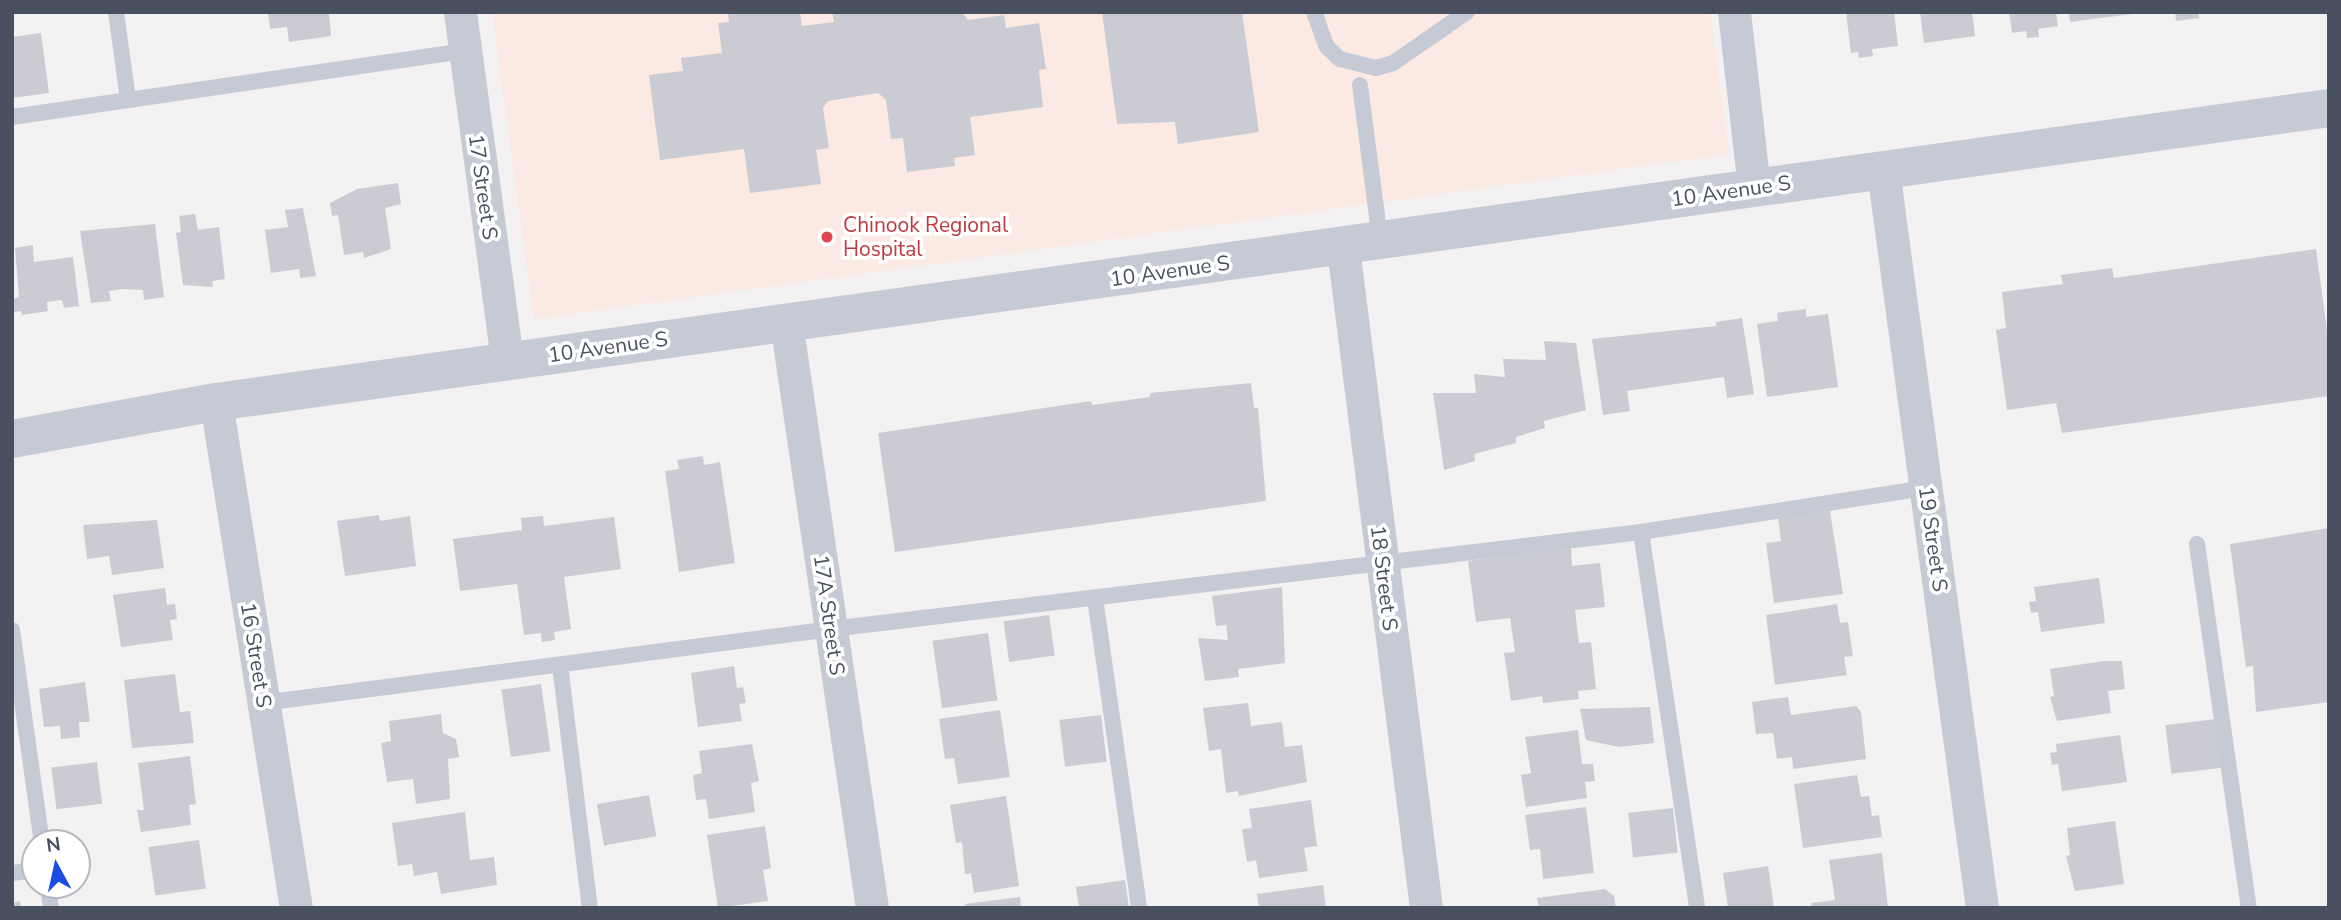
<!DOCTYPE html>
<html>
<head>
<meta charset="utf-8">
<style>
	body { margin:0 }
	#map { position:relative; width:2341px; height:920px; overflow:hidden; background:#f3f1f1; font-family:"Nunito Sans",sans-serif }
	div>[style] { position:absolute }
	.medical>* { inset:0; background:#fbeae3 }
	.building>* { inset:0; background:#cbccd3; transform-origin:0 0 }
	.service>* { height:16px; margin:-8px; padding:0 8px; transform-origin:8px; border-radius:8px; background:#c5cad5 }
	.minor>* { height:33px; margin:-16.5px; padding:0 16.5px; transform-origin:16.5px; border-radius:16.5px; background:#c5cad5 }
	.tertiary>* { height:38px; margin:-19px; padding:0 19px; transform-origin:19px; border-radius:19px; background:#c5cad5 }
	.dots>* { width:19px; height:19px; translate:-50% -50%; box-sizing:border-box; border:4px solid #fff; border-radius:50% }
	span { translate:-50% -50%; white-space:nowrap; text-align:center; line-height:1.15; -webkit-text-stroke:7px #fff; paint-order:stroke }
	.street-label { font-size:21px; color:#49505f }
	.health-label { font-size:21px; color:#be3a42 }
	.left { translate:0 -50%; text-align:left }
	.frame { position:absolute; inset:0; border:14px solid #49505f; pointer-events:none }
	.north { position:absolute; left:21px; top:829px; width:70px; height:70px; box-sizing:border-box; background:#fff; border:2px solid #b6b9bf; border-radius:50%; rotate:352deg; font-size:19px; font-weight:700; line-height:28px; text-align:center; color:#49505f }
	.north::after { content:''; display:block; margin:auto; width:24px; height:32px; background:#1a4ce4; clip-path:polygon(50% 0,100% 100%,50% 72%,0 100%) }
</style>
</head>
<body>
<div id="map">
	<div class="medical">
		<div style="clip-path:polygon(492px 12px,1710px 12px,1729px 154px,534px 319px)"></div>
	</div>
	<div class="building">
		<div style="clip-path:polygon(268px 12px,329px 12px,331px 36px,289px 42px,287px 27px,270px 29px)"></div>
		<div style="clip-path:polygon(728px 12px,800px 12px,802px 26px,834px 22px,832px 12px,962px 12px,968px 20px,1004px 15px,1006px 28px,1039px 23px,1046px 69px,1039px 70px,1043px 107px,970px 117px,975px 155px,954px 158px,955px 166px,907px 172px,903px 138px,891px 139px,886px 100px,878px 93px,828px 101px,823px 108px,829px 148px,816px 150px,821px 184px,750px 193px,744px 149px,660px 160px,649px 75px,683px 71px,681px 58px,722px 53px,718px 23px,729px 22px)"></div>
		<div style="clip-path:polygon(1102px 12px,1242px 12px,1259px 132px,1178px 144px,1175px 122px,1117px 124px)"></div>
		<div style="clip-path:polygon(1846px 12px,1894px 12px,1898px 46px,1872px 49px,1873px 56px,1859px 58px,1858px 52px,1851px 53px)"></div>
		<div style="clip-path:polygon(1920px 12px,1972px 12px,1975px 36px,1924px 43px)"></div>
		<div style="clip-path:polygon(2009px 12px,2056px 12px,2058px 26px,2038px 29px,2039px 37px,2027px 38px,2026px 31px,2012px 33px)"></div>
		<div style="clip-path:polygon(2069px 12px,2132px 12px,2132px 14px,2070px 22px)"></div>
		<div style="clip-path:polygon(2175px 12px,2198px 12px,2199px 18px,2176px 21px)"></div>
		<div style="clip-path:polygon(41px 33px,49px 93px,12px 98px,12px 37px)"></div>
		<div style="clip-path:polygon(398px 183px,401px 204px,385px 208px,391px 249px,364px 258px,363px 252px,344px 255px,338px 215px,332px 216px,330px 203px,357px 189px)"></div>
		<div style="clip-path:polygon(303px 208px,316px 276px,300px 278px,299px 269px,271px 273px,265px 230px,288px 227px,285px 210px)"></div>
		<div style="clip-path:polygon(195px 214px,198px 230px,219px 227px,225px 279px,212px 281px,213px 287px,183px 285px,176px 233px,181px 232px,179px 216px)"></div>
		<div style="clip-path:polygon(155px 224px,164px 297px,144px 300px,143px 290px,122px 289px,109px 291px,111px 301px,91px 303px,80px 231px)"></div>
		<div style="clip-path:polygon(33px 245px,34px 262px,73px 257px,79px 306px,64px 308px,62px 300px,47px 302px,48px 311px,22px 315px,21px 311px,13px 312px,12px 299px,19px 297px,15px 248px)"></div>
		<div style="clip-path:polygon(2316px 249px,2329px 345px,2329px 396px,2062px 433px,2056px 403px,2007px 410px,1996px 330px,2006px 328px,2002px 292px,2063px 284px,2061px 275px,2112px 268px,2114px 278px)"></div>
		<div style="clip-path:polygon(1806px 309px,1806px 317px,1828px 314px,1838px 387px,1767px 397px,1757px 324px,1778px 321px,1777px 313px)"></div>
		<div style="clip-path:polygon(1742px 318px,1754px 394px,1727px 398px,1724px 377px,1627px 391px,1630px 411px,1603px 415px,1592px 339px,1716px 326px,1716px 322px)"></div>
		<div style="clip-path:polygon(1544px 341px,1576px 343px,1586px 410px,1544px 421px,1545px 428px,1516px 437px,1516px 443px,1474px 454px,1475px 461px,1444px 470px,1433px 393px,1476px 393px,1474px 374px,1505px 377px,1503px 359px,1546px 360px)"></div>
		<div style="clip-path:polygon(1251px 383px,1254px 408px,1258px 408px,1266px 501px,895px 552px,878px 433px,1091px 401px,1092px 405px,1150px 397px,1150px 393px)"></div>
		<div style="clip-path:polygon(703px 456px,704px 465px,720px 462px,735px 563px,679px 572px,665px 471px,679px 469px,677px 460px)"></div>
		<div style="clip-path:polygon(1830px 511px,1843px 594px,1774px 603px,1766px 543px,1781px 541px,1778px 517px)"></div>
		<div style="clip-path:polygon(379px 515px,380px 521px,410px 516px,416px 566px,345px 576px,337px 521px)"></div>
		<div style="clip-path:polygon(543px 516px,544px 526px,614px 517px,621px 569px,564px 577px,571px 629px,554px 632px,555px 640px,542px 642px,541px 633px,524px 635px,517px 584px,460px 591px,453px 539px,522px 530px,521px 518px)"></div>
		<div style="clip-path:polygon(157px 520px,164px 568px,112px 575px,109px 556px,87px 559px,83px 525px)"></div>
		<div style="clip-path:polygon(2329px 528px,2329px 702px,2256px 712px,2253px 666px,2246px 667px,2230px 544px)"></div>
		<div style="clip-path:polygon(1571px 547px,1572px 566px,1600px 563px,1605px 607px,1575px 610px,1579px 643px,1591px 642px,1596px 689px,1578px 691px,1579px 699px,1543px 703px,1542px 696px,1511px 701px,1504px 653px,1515px 652px,1510px 618px,1476px 622px,1468px 561px)"></div>
		<div style="clip-path:polygon(2099px 578px,2105px 623px,2041px 632px,2038px 612px,2031px 613px,2029px 602px,2036px 601px,2034px 587px)"></div>
		<div style="clip-path:polygon(1282px 587px,1285px 663px,1238px 669px,1239px 677px,1205px 681px,1198px 638px,1228px 640px,1226px 625px,1216px 626px,1212px 596px)"></div>
		<div style="clip-path:polygon(165px 588px,167px 605px,175px 604px,177px 619px,170px 620px,173px 640px,121px 647px,113px 595px)"></div>
		<div style="clip-path:polygon(1837px 604px,1840px 623px,1848px 622px,1853px 656px,1844px 657px,1847px 675px,1775px 685px,1766px 615px)"></div>
		<div style="left:1049px;top:615px;width:41px;height:46px;rotate:82deg"></div>
		<div style="left:988px;top:633px;width:68px;height:56px;rotate:82deg"></div>
		<div style="clip-path:polygon(2104px 661px,2122px 661px,2125px 689px,2108px 691px,2111px 713px,2057px 721px,2050px 697px,2054px 696px,2050px 669px)"></div>
		<div style="clip-path:polygon(734px 666px,737px 688px,743px 687px,746px 703px,739px 704px,742px 721px,698px 727px,691px 673px)"></div>
		<div style="clip-path:polygon(175px 674px,180px 712px,190px 711px,194px 743px,132px 748px,124px 680px)"></div>
		<div style="clip-path:polygon(85px 682px,90px 722px,79px 722px,80px 737px,61px 739px,60px 726px,44px 727px,39px 689px)"></div>
		<div style="left:541px;top:684px;width:68px;height:40px;rotate:82deg"></div>
		<div style="clip-path:polygon(1788px 697px,1791px 715px,1856px 706px,1861px 712px,1866px 759px,1793px 769px,1792px 757px,1777px 759px,1773px 733px,1756px 734px,1752px 702px)"></div>
		<div style="clip-path:polygon(1248px 703px,1251px 726px,1282px 722px,1285px 747px,1302px 745px,1307px 782px,1239px 796px,1238px 791px,1226px 793px,1221px 749px,1209px 751px,1203px 708px)"></div>
		<div style="clip-path:polygon(1650px 707px,1654px 743px,1619px 747px,1586px 740px,1580px 709px)"></div>
		<div style="clip-path:polygon(1000px 710px,1010px 777px,958px 784px,954px 758px,945px 759px,939px 719px)"></div>
		<div style="clip-path:polygon(441px 714px,443px 733px,456px 739px,459px 757px,448px 759px,450px 799px,416px 804px,413px 779px,387px 782px,381px 743px,391px 741px,389px 721px)"></div>
		<div style="left:1101px;top:715px;width:47px;height:42px;rotate:83deg"></div>
		<div style="left:2216px;top:719px;width:49px;height:51px;rotate:83deg"></div>
		<div style="clip-path:polygon(1578px 730px,1582px 764px,1593px 764px,1595px 781px,1585px 782px,1587px 798px,1526px 807px,1521px 775px,1531px 773px,1525px 737px)"></div>
		<div style="clip-path:polygon(2120px 735px,2127px 782px,2062px 791px,2058px 764px,2052px 765px,2050px 753px,2057px 752px,2056px 744px)"></div>
		<div style="clip-path:polygon(752px 744px,759px 781px,751px 783px,755px 812px,709px 819px,706px 799px,696px 800px,693px 775px,702px 773px,699px 751px)"></div>
		<div style="clip-path:polygon(190px 756px,196px 804px,189px 805px,191px 825px,141px 832px,137px 810px,144px 810px,138px 763px)"></div>
		<div style="left:97px;top:762px;width:42px;height:46px;rotate:83deg"></div>
		<div style="clip-path:polygon(1857px 775px,1861px 797px,1869px 796px,1872px 816px,1879px 815px,1882px 837px,1803px 848px,1794px 784px)"></div>
		<div style="left:649px;top:795px;width:42px;height:53px;rotate:80deg"></div>
		<div style="clip-path:polygon(1006px 796px,1019px 886px,974px 893px,971px 873px,965px 874px,962px 842px,956px 843px,950px 805px)"></div>
		<div style="clip-path:polygon(1311px 800px,1317px 846px,1304px 848px,1308px 871px,1259px 878px,1256px 860px,1247px 862px,1242px 829px,1252px 828px,1249px 809px)"></div>
		<div style="clip-path:polygon(1586px 807px,1594px 873px,1543px 879px,1540px 849px,1530px 850px,1525px 815px)"></div>
		<div style="left:1673px;top:808px;width:45px;height:45px;rotate:84deg"></div>
		<div style="clip-path:polygon(465px 812px,470px 860px,494px 857px,497px 885px,441px 894px,437px 872px,414px 876px,412px 864px,398px 866px,392px 823px)"></div>
		<div style="clip-path:polygon(2115px 821px,2124px 884px,2075px 891px,2066px 856px,2070px 855px,2067px 828px)"></div>
		<div style="clip-path:polygon(765px 826px,771px 868px,763px 870px,768px 901px,718px 908px,707px 835px)"></div>
		<div style="left:199px;top:840px;width:49px;height:51px;rotate:82deg"></div>
		<div style="clip-path:polygon(1882px 853px,1888px 908px,1812px 908px,1811px 903px,1835px 900px,1829px 860px)"></div>
		<div style="clip-path:polygon(1768px 866px,1774px 908px,1728px 908px,1723px 873px)"></div>
		<div style="clip-path:polygon(1125px 880px,1129px 908px,1079px 908px,1076px 887px)"></div>
		<div style="clip-path:polygon(1323px 885px,1326px 908px,1259px 908px,1257px 894px)"></div>
		<div style="clip-path:polygon(1605px 889px,1614px 896px,1616px 908px,1539px 908px,1537px 898px)"></div>
		<div style="clip-path:polygon(1020px 897px,1021px 908px,965px 908px,965px 904px)"></div>
		<div style="clip-path:polygon(20px 901px,21px 908px,12px 908px,12px 903px)"></div>
	</div>
	<div class="service">
		<div style="left:116px;top:12px;width:89px;rotate:82.2deg"></div>
		<div style="left:1314px;top:12px;width:37px;rotate:70deg"></div>
		<div style="left:1327px;top:47px;width:18px;rotate:43deg"></div>
		<div style="left:1340px;top:59px;width:37px;rotate:14deg"></div>
		<div style="left:1376px;top:68px;width:18px;rotate:-16deg"></div>
		<div style="left:1393px;top:63px;width:90px;rotate:-34.6deg"></div>
		<div style="left:1360px;top:85px;width:156px;rotate:82.6deg"></div>
		<div style="left:12px;top:117px;width:458px;rotate:-8.3deg"></div>
		<div style="left:1641px;top:532px;width:380px;rotate:81.5deg"></div>
		<div style="left:2197px;top:544px;width:368px;rotate:81.9deg"></div>
		<div style="left:1095px;top:598px;width:313px;rotate:81.9deg"></div>
		<div style="left:12px;top:630px;width:215px;rotate:82deg"></div>
		<div style="left:560px;top:665px;width:245px;rotate:83deg"></div>
		<div style="left:263px;top:703px;width:573px;rotate:-7.42deg"></div>
		<div style="left:831px;top:629px;width:816px;rotate:-6.83deg"></div>
		<div style="left:1641px;top:532px;width:288px;rotate:-8.8deg"></div>
		<div style="left:12px;top:873px;width:23px;rotate:-7deg"></div>
		<div style="left:48px;top:885px;width:23px;rotate:83deg"></div>
	</div>
	<div class="minor">
		<div style="left:460px;top:12px;width:352px;rotate:82.3deg"></div>
		<div style="left:1734px;top:12px;width:177px;rotate:83.5deg"></div>
		<div style="left:1883px;top:170px;width:745px;rotate:82.36deg"></div>
		<div style="left:1343px;top:248px;width:665px;rotate:82.83deg"></div>
		<div style="left:786px;top:322px;width:592px;rotate:81.65deg"></div>
		<div style="left:216px;top:402px;width:512px;rotate:81.02deg"></div>
	</div>
	<div class="tertiary">
		<div style="left:12px;top:439px;width:207px;rotate:-10.3deg"></div>
		<div style="left:216px;top:402px;width:2133px;rotate:-7.92deg"></div>
	</div>
	<div class="dots">
		<div style="left:827px;top:237px;background:#e0444e"></div>
	</div>
	<div class="street-label">
		<span style="left:483px;top:187px;rotate:82deg">17 Street S</span>
		<span style="left:1731px;top:191px;rotate:-8deg">10 Avenue S</span>
		<span style="left:1170px;top:271px;rotate:-8deg">10 Avenue S</span>
		<span style="left:608px;top:347px;rotate:-8deg">10 Avenue S</span>
		<span style="left:1933px;top:539px;rotate:82deg">19 Street S</span>
		<span style="left:1384px;top:578px;rotate:83deg">18 Street S</span>
		<span style="left:829px;top:615px;rotate:82deg">17A Street S</span>
		<span style="left:256px;top:655px;rotate:81deg">16 Street S</span>
	</div>
	<div class="health-label">
		<span class="left" style="left:843px;top:237px">Chinook Regional<br>Hospital</span>
	</div>
	<div class="frame"></div>
	<div class="north">N</div>
</div>
</body>
</html>
